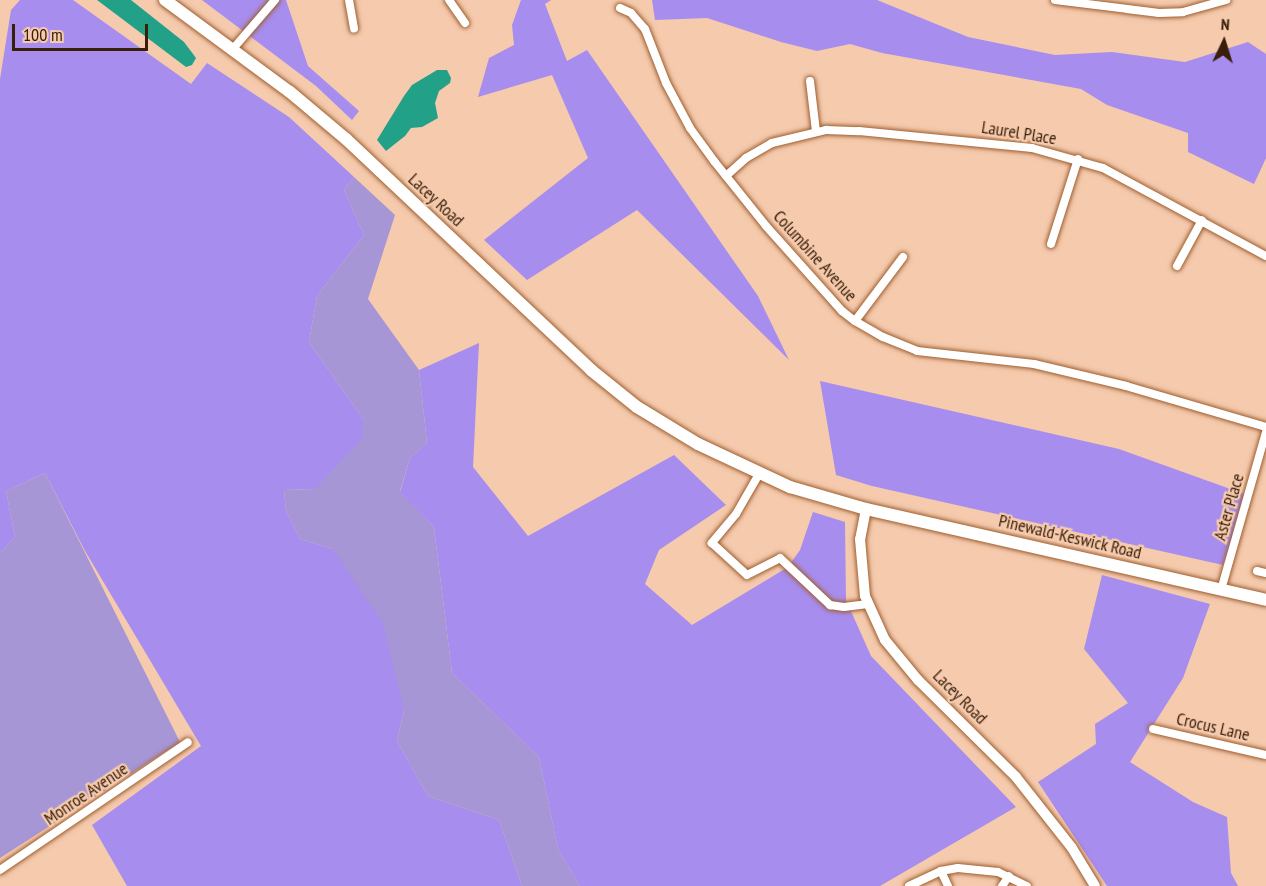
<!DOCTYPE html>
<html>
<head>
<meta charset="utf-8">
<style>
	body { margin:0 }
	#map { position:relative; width:1266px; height:886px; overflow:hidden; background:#f5caad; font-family:"PT Sans Narrow",sans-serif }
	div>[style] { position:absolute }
	.green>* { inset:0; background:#a696d6 }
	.forest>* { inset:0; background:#a78dee }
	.water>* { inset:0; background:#23a188 }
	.roads { filter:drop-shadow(0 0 2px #9f5e2e) drop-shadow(0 0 2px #9f5e2e) }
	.street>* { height:8px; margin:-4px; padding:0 4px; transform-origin:4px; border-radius:4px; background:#fff }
	.secondary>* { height:10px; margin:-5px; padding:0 5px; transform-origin:5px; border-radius:5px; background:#fff }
	.primary>* { height:12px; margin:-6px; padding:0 6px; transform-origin:6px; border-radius:6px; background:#fff }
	span { translate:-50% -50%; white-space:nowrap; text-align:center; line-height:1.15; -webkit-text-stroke:4.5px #f5caad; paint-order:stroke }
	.street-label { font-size:18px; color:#391e09 }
	.north { position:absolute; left:1194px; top:12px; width:60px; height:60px; -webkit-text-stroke:4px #f5caad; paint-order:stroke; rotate:4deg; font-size:16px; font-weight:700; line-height:24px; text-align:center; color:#391e09 }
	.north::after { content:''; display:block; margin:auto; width:21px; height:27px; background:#391e09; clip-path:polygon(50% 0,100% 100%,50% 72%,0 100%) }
	.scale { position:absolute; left:12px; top:24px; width:136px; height:27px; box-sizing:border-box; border:3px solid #391e09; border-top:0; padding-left:8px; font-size:18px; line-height:21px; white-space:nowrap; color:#391e09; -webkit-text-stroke:4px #f5caad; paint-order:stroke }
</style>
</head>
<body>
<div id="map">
	<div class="green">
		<div style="clip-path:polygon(354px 177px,395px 215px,368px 299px,419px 370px,427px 443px,410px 458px,400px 491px,434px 527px,452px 673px,539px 757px,558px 849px,580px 886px,522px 886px,499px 820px,428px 796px,397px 741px,404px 710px,333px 549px,300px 539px,286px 511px,284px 490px,315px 489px,363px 419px,309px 342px,317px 296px,364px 235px,344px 190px)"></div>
		<div style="clip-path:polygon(45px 473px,180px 742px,0 858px,0 553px,15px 537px,6px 491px)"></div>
	</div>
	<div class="forest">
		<div style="clip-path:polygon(20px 0,73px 0,191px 84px,207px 63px,289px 117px,354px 177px,344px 190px,364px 235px,317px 296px,309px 342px,363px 419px,362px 439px,315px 489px,284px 490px,286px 511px,300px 539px,333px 549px,383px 623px,404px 710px,397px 741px,428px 796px,499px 820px,522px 886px,127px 886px,92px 825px,201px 746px,85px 551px,45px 473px,6px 491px,15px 537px,0 553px,0 79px,11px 10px)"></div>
		<div style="clip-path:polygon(202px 0,286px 0,308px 66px,359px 111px,352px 120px,316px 86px)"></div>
		<div style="clip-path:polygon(521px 0,551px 0,545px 4px,567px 61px,587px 50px,758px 296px,789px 360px,637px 210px,527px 280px,484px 240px,588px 158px,552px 75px,478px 97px,489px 58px,514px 45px,512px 25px)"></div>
		<div style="clip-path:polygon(652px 0,877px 0,968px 37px,1055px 55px,1112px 52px,1185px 62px,1248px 42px,1266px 54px,1266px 158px,1254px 184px,1188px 152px,1188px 133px,1107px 105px,1081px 89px,882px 53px,850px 44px,817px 51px,781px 42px,707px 18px,655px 20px)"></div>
		<div style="clip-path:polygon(479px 343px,473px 467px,528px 536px,674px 455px,726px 505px,659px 550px,645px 584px,692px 625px,788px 567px,800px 550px,813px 512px,845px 522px,846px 600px,871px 656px,1016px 807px,880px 886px,580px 886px,558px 849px,539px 757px,452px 673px,434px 527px,400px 492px,410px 458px,427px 443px,419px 370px)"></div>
		<div style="clip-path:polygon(820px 381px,1119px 449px,1247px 495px,1223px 565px,872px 486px,836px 475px)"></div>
		<div style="clip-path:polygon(1102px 575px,1210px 604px,1183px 678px,1130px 762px,1193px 802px,1227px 817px,1231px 873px,1238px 886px,1107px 886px,1038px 782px,1096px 744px,1095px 724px,1128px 703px,1084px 649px)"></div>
	</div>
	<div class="water">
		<div style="clip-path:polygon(97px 0,131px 0,184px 42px,196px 58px,192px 65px,186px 67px)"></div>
		<div style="clip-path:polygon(437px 70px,447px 70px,451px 78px,450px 83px,439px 91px,435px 103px,438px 118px,422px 127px,411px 128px,405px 136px,386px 151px,377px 140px,404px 96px,412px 85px)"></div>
	</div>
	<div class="roads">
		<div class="street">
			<div style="left:349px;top:0;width:29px;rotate:80deg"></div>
			<div style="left:449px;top:0;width:28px;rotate:55deg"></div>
			<div style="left:1055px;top:0;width:105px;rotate:7.1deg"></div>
			<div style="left:1159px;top:13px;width:24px;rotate:-2deg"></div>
			<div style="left:1183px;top:12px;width:45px;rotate:-15.6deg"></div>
			<div style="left:620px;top:8px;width:12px;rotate:24deg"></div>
			<div style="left:631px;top:13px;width:21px;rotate:49deg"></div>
			<div style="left:645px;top:29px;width:58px;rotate:68.7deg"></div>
			<div style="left:666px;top:83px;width:51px;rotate:61.9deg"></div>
			<div style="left:690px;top:128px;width:41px;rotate:54deg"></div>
			<div style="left:714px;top:161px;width:83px;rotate:51.3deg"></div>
			<div style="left:766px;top:226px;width:114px;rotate:48.2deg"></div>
			<div style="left:842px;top:311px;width:16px;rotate:38deg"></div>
			<div style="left:855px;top:321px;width:32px;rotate:30deg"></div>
			<div style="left:883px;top:337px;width:37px;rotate:22deg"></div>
			<div style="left:917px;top:351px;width:118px;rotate:6.3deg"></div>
			<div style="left:1034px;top:364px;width:95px;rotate:13.4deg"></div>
			<div style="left:1126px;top:386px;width:146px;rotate:16.3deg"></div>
			<div style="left:232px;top:50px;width:66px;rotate:-49.3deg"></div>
			<div style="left:810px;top:81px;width:50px;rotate:83.2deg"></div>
			<div style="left:726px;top:176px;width:27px;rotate:-42deg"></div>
			<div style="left:746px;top:158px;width:30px;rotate:-30deg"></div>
			<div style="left:772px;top:143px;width:56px;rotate:-13.5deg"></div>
			<div style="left:826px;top:130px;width:33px;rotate:2deg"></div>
			<div style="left:859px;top:131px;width:174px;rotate:5.6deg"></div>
			<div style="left:1032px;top:148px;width:74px;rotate:15.7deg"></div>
			<div style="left:1103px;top:168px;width:185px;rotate:28.4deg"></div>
			<div style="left:1051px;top:244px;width:89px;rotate:-72.4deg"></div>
			<div style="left:1177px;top:266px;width:52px;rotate:-61.5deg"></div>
			<div style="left:855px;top:321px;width:80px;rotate:-53.1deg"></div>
			<div style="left:759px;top:474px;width:46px;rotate:119.9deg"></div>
			<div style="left:736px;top:514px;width:38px;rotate:130deg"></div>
			<div style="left:712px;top:543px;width:47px;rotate:42.4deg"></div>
			<div style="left:747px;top:575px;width:37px;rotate:-27deg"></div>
			<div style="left:780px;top:558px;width:69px;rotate:43.2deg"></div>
			<div style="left:830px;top:605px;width:14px;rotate:8deg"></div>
			<div style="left:844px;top:607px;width:24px;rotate:-7deg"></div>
			<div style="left:1257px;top:571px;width:9px;rotate:13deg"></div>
			<div style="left:1221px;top:590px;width:164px;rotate:-74.1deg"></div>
			<div style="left:1153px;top:729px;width:116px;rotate:13deg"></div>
			<div style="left:0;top:870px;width:227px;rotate:-34.2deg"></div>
			<div style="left:941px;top:871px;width:17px;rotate:65deg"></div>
			<div style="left:909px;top:886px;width:35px;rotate:-25deg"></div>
			<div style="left:941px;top:871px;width:17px;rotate:-10deg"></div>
			<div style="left:958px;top:868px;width:40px;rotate:5.7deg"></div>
			<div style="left:998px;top:872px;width:32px;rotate:26deg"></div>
			<div style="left:1002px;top:886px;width:12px;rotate:-55deg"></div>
		</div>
		<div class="secondary">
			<div style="left:866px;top:509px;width:31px;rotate:101deg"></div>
			<div style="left:860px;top:539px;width:57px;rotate:85deg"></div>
			<div style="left:865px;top:596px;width:48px;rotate:65.6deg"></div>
			<div style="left:885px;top:640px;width:52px;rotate:50.5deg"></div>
			<div style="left:918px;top:680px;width:138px;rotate:44.7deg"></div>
			<div style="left:1016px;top:777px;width:90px;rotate:51.7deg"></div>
			<div style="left:1072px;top:848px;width:44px;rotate:58.8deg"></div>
		</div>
		<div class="primary">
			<div style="left:165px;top:0;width:155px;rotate:36.4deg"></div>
			<div style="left:290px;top:92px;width:73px;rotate:40deg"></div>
			<div style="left:346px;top:139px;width:337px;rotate:43.3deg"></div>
			<div style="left:591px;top:370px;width:59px;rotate:38.8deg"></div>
			<div style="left:637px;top:407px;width:71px;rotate:31.2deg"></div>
			<div style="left:698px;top:444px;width:102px;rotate:25.1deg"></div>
			<div style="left:790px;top:487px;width:79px;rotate:16.1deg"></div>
			<div style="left:866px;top:509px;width:410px;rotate:12.8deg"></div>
		</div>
	</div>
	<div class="street-label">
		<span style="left:1019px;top:133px;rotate:9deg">Laurel Place</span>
		<span style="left:436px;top:200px;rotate:43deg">Lacey Road</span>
		<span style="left:815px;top:256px;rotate:48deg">Columbine Avenue</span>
		<span style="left:1229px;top:507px;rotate:-74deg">Aster Place</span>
		<span style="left:1070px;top:537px;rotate:13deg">Pinewald-Keswick Road</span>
		<span style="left:960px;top:697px;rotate:45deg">Lacey Road</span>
		<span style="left:1213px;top:727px;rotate:13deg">Crocus Lane</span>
		<span style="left:86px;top:794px;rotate:-34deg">Monroe Avenue</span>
	</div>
	<div class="north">N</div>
	<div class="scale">100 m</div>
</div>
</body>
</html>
